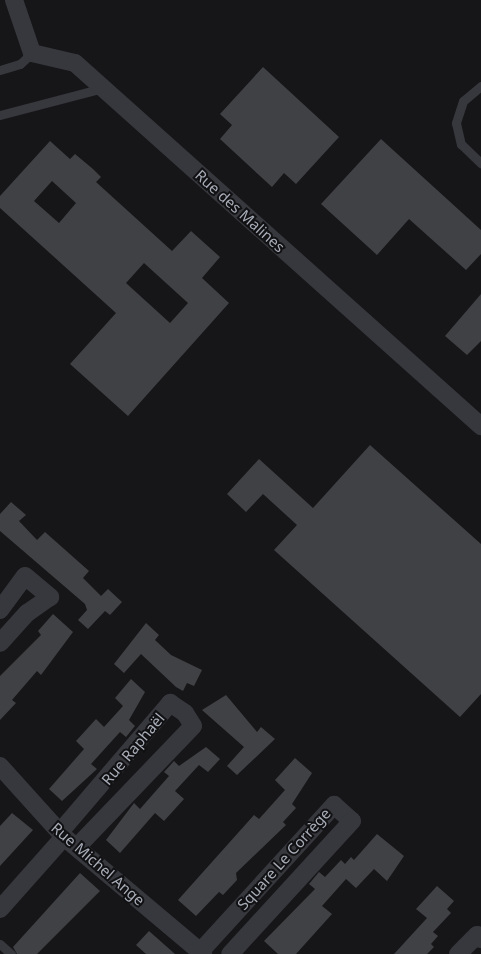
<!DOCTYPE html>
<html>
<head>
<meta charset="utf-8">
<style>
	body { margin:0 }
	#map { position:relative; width:481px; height:954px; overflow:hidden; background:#161618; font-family:"Noto Sans",sans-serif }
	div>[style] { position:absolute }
	.building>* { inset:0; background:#404145 }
	.lane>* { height:9px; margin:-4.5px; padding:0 4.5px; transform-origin:4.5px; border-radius:4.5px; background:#37383d }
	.street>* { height:18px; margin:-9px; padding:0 9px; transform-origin:9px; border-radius:9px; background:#37383d }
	span { translate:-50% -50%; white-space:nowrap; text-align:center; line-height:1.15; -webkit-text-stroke:4px #111113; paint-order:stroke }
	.street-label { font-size:15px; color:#a8adb8 }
</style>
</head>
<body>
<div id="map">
	<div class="building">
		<div style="clip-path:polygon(263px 67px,339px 137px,296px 184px,284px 173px,272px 187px,220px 139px,232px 125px,220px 114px)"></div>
		<div style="clip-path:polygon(381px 139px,481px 230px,481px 254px,466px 270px,409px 219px,377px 255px,321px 204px)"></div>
		<div style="clip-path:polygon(evenodd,50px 141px,70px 159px,75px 154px,93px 169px,101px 177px,96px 182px,172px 251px,191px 231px,220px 257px,202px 278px,229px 303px,128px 416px,70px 364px,116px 313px,0 208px,0 196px,50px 141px,52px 181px,76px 203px,59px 223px,34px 201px,52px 181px,50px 141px,144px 263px,188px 303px,170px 323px,126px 283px,144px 263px)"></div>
		<div style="clip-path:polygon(481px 294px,481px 341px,467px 355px,445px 336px)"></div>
		<div style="clip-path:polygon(370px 445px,481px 544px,481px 694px,460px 717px,274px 550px,297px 525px,263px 494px,246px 512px,227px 494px,259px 459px,313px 508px)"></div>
		<div style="clip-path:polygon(11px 502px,26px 515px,19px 521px,37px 540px,45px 532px,89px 571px,83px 578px,101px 596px,108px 589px,122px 602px,110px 615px,105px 611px,88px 629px,78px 620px,87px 610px,85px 604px,0 531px,0 514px)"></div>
		<div style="clip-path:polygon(53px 614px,73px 632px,41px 675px,37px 671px,12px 700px,16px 703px,0 720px,0 676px,41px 635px,38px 631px)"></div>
		<div style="clip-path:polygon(146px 623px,159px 635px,155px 640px,171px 655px,202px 670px,194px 686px,187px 683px,183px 691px,176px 687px,141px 654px,124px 673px,114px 664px)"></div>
		<div style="clip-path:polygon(131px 679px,145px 692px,129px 720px,135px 726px,126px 737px,120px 732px,91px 764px,97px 769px,62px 801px,49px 789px,84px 749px,76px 741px,96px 719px,104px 727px,123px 706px,115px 698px)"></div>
		<div style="clip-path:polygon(226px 695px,257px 732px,261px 727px,275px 739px,237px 775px,227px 766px,244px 747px,202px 710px)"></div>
		<div style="clip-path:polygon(206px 747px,220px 759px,208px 772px,199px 765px,175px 791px,184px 799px,164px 821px,155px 813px,120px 853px,106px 840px,134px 803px,140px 809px,169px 776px,164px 772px,174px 761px,179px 766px)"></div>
		<div style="clip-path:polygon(295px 758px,312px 773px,292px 804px,296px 808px,283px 822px,286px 825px,236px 873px,237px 880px,223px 895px,219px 892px,196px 916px,178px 900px,254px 815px,259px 819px,285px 790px,275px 780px)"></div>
		<div style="clip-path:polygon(12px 813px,33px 830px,0 866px,0 826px)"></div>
		<div style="clip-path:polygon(377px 834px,404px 856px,387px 881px,374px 869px,356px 888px,346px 879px,322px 906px,332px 914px,296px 954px,278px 954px,264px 941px,315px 889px,309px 884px,319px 872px,325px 877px,341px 860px,345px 864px,351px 857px,354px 860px)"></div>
		<div style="clip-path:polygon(80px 873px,100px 891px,37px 954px,17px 954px,13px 947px)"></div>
		<div style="clip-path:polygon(437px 886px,454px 901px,447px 909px,451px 913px,433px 932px,438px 936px,431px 944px,434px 947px,427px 954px,394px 954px,427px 918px,416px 909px)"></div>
		<div style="clip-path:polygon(149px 931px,175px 954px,146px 954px,136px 945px)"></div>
	</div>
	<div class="lane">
		<div style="left:0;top:70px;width:21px;rotate:-17deg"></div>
		<div style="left:20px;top:64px;width:16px;rotate:-43deg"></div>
		<div style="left:481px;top:86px;width:23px;rotate:140deg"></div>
		<div style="left:463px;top:101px;width:23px;rotate:108deg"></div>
		<div style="left:456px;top:123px;width:22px;rotate:77deg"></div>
		<div style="left:461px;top:144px;width:28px;rotate:44deg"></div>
		<div style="left:0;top:115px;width:106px;rotate:-14.7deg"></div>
		<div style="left:0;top:944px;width:15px;rotate:42deg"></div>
	</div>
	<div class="street">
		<div style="left:14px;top:0;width:56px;rotate:71.2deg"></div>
		<div style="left:32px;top:53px;width:44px;rotate:13.1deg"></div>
		<div style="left:75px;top:63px;width:545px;rotate:41.8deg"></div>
		<div style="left:0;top:610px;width:42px;rotate:-53.7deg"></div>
		<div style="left:25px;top:576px;width:33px;rotate:40deg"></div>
		<div style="left:50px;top:597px;width:28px;rotate:145deg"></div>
		<div style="left:27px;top:613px;width:40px;rotate:132deg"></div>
		<div style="left:0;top:766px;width:96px;rotate:48deg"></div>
		<div style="left:64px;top:837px;width:182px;rotate:40.1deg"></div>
		<div style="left:60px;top:832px;width:170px;rotate:-49.5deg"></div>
		<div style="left:170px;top:703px;width:18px;rotate:34deg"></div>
		<div style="left:185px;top:713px;width:15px;rotate:58deg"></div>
		<div style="left:193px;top:726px;width:168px;rotate:133.8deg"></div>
		<div style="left:0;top:909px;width:96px;rotate:-48.4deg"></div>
		<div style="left:198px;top:954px;width:202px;rotate:-47.6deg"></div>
		<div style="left:334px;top:805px;width:24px;rotate:42deg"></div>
		<div style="left:352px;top:821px;width:180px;rotate:132.5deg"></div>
		<div style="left:458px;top:954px;width:27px;rotate:-45deg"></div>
		<div style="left:477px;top:935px;width:6px;rotate:45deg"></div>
	</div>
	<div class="street-label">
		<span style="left:240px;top:211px;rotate:42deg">Rue des Malines</span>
		<span style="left:133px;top:749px;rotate:-50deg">Rue Raphaël</span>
		<span style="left:284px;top:859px;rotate:-48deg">Square Le Corrège</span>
		<span style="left:98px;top:864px;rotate:41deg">Rue Michel Ange</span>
	</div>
</div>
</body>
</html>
